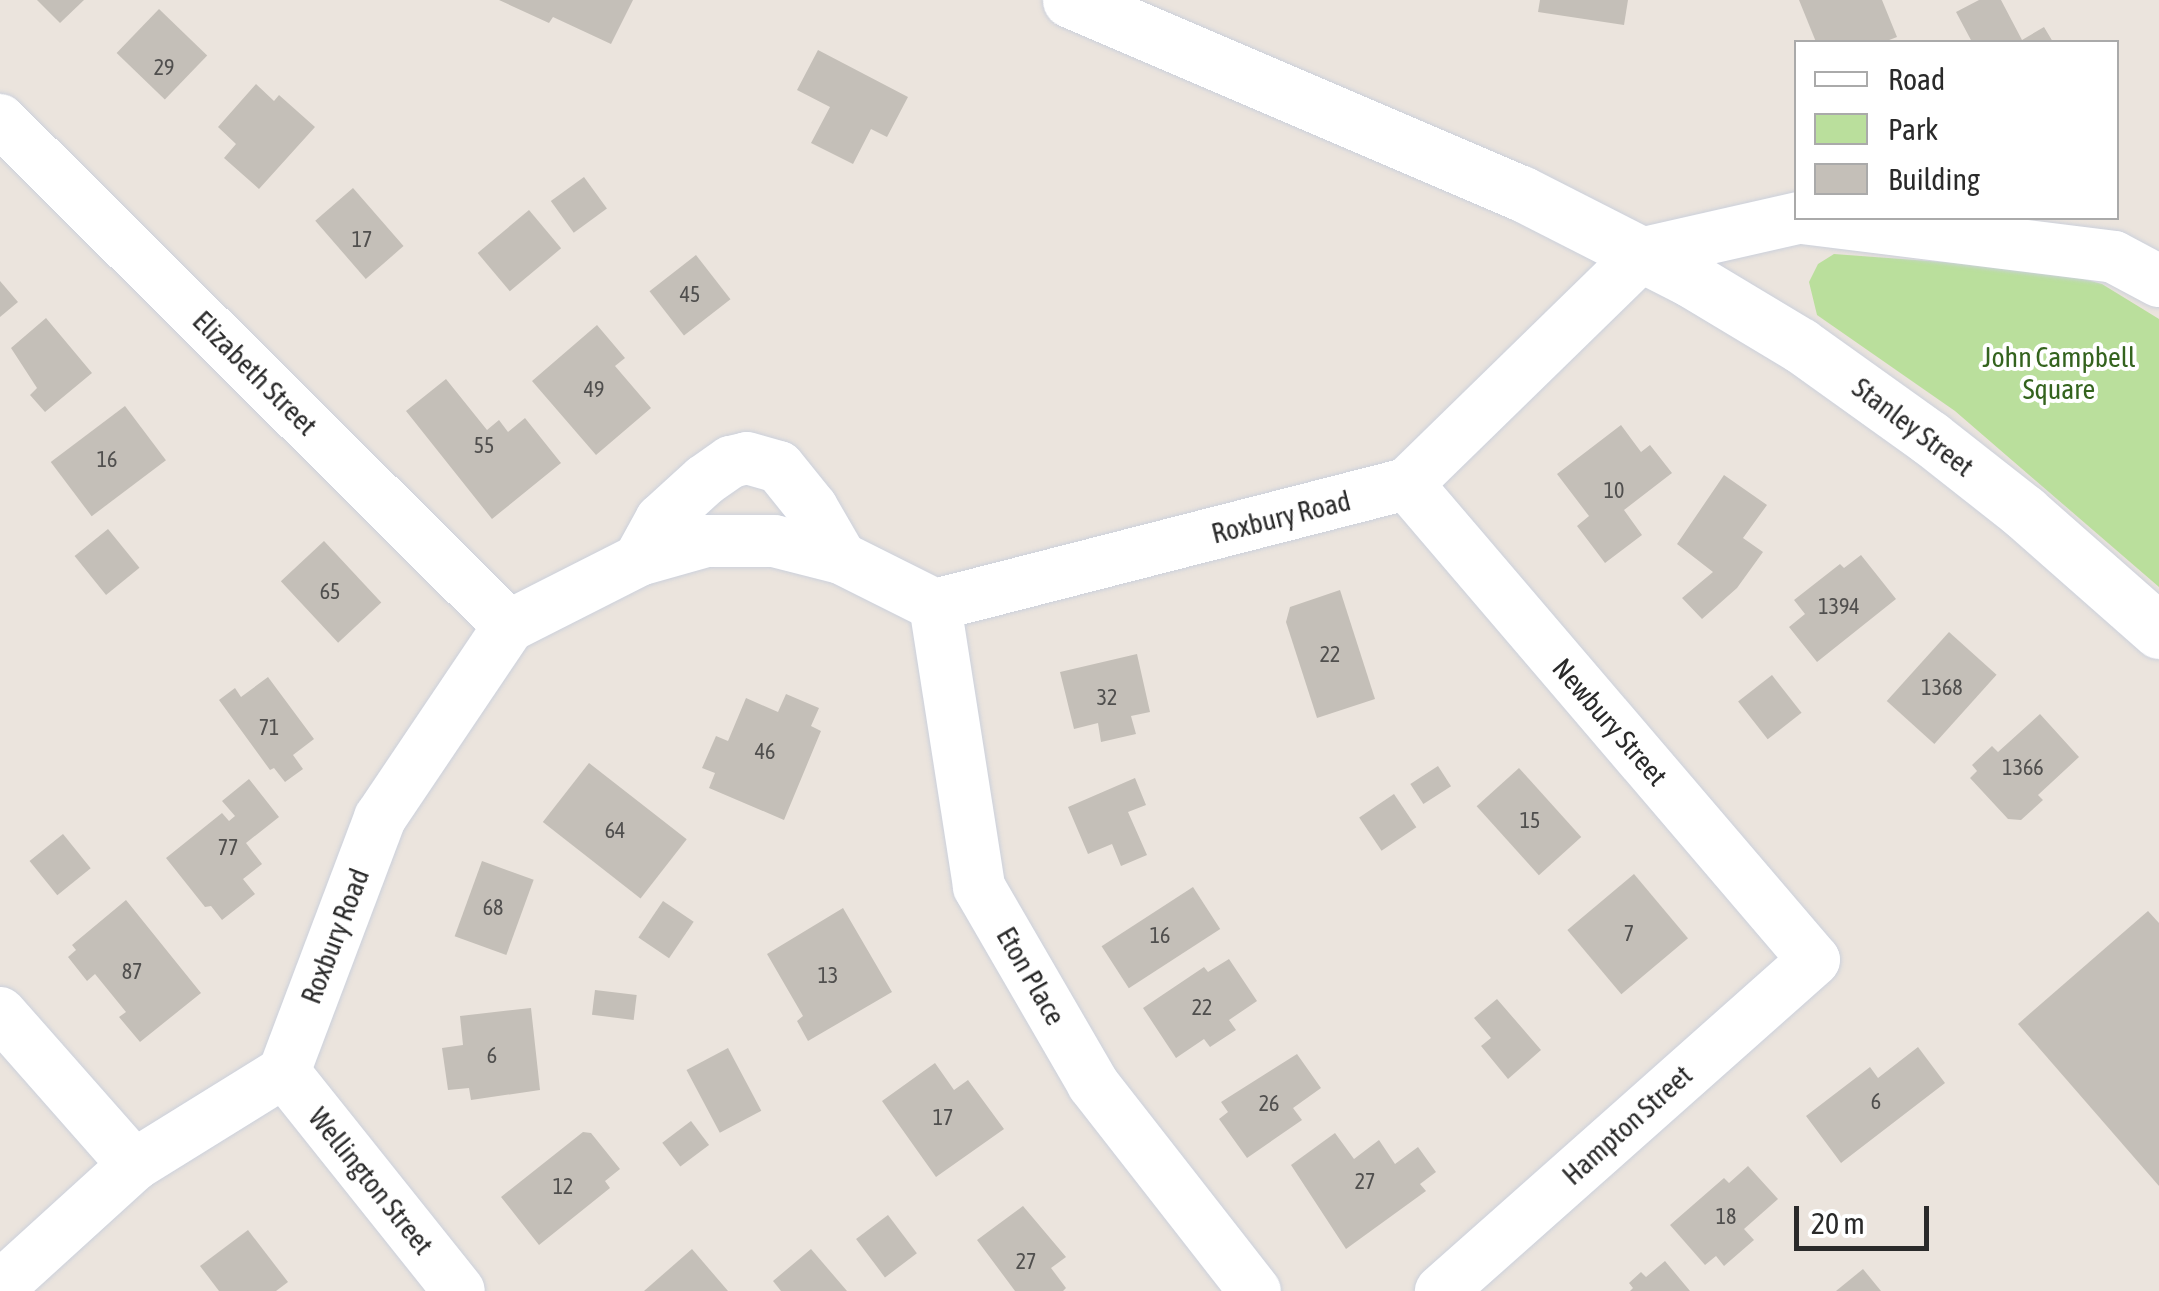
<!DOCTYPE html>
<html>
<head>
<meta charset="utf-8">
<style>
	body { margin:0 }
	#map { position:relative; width:2159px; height:1291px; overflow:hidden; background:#ebe4dd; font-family:"Asap Condensed",sans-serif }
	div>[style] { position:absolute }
	.green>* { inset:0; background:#badf9c }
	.building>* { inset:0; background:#c4bfb8; transform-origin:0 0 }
	.roads { filter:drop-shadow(0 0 2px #cbd0db) drop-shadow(0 0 2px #cbd0db) }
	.street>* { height:52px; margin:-26px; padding:0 26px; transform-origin:26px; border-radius:26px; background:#fff }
	.secondary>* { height:55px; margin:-27.5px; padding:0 27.5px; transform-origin:27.5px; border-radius:27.5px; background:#fff }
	span { translate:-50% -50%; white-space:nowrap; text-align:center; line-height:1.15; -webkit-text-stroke:8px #fff; paint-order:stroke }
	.number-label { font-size:22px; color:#504f4e }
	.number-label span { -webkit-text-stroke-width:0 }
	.park-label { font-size:28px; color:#34631e }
	.street-label { font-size:28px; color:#2a2a2a }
	.legend { position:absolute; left:1794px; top:40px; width:325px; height:180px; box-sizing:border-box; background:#fff; border:2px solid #aaa; margin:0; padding:12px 18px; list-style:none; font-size:30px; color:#2a2a2a }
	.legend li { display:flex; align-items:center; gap:20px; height:50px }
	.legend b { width:50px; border:2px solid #aaa }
	.scale { position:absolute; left:1794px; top:1206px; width:135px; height:45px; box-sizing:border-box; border:5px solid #2a2a2a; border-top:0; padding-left:12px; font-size:30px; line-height:35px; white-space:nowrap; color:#2a2a2a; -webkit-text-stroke:8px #fff; paint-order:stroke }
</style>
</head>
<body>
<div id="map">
	<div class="green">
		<div style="clip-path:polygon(1834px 254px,2050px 270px,2102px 284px,2159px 319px,2159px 587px,1955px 411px,1817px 315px,1809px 282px,1818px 264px)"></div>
	</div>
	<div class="building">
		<div style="clip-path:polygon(37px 0,84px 0,60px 23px)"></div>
		<div style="clip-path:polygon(499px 0,633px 0,611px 44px,553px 17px,549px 23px)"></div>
		<div style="clip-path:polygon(1540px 0,1628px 0,1624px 25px,1538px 12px)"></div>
		<div style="clip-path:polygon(1799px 0,1882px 0,1897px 37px,1884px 42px,1816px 42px)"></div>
		<div style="clip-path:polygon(1979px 0,2001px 0,2022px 40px,2044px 27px,2053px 42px,1972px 42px,1956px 12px)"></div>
		<div style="left:159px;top:9px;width:67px;height:61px;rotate:44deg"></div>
		<div style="clip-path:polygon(818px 50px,908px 97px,887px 137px,871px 129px,853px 164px,811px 143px,830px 107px,797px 90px)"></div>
		<div style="clip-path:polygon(256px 84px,274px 101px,279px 95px,315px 127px,259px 189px,224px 158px,236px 144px,218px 127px)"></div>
		<div style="left:584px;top:177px;width:39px;height:41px;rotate:54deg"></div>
		<div style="left:353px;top:188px;width:77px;height:50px;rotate:49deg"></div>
		<div style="left:529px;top:210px;width:50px;height:67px;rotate:50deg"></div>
		<div style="left:696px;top:255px;width:56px;height:59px;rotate:52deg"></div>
		<div style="clip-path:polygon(0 281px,18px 302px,0 317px)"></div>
		<div style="clip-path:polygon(46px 318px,92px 373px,45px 412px,30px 395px,37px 388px,11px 348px)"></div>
		<div style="clip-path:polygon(597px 325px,625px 358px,615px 366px,651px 408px,596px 455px,532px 381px)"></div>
		<div style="clip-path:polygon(446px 379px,487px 430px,499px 420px,508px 432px,525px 418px,561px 463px,492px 519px,406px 411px)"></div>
		<div style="left:125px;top:406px;width:68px;height:93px;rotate:53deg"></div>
		<div style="clip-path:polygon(1621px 425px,1641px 452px,1650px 445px,1672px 473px,1624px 510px,1642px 535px,1605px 563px,1577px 526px,1589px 516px,1557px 474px)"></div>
		<div style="clip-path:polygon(1724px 475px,1767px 505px,1743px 538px,1763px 552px,1737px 588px,1702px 619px,1682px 598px,1713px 572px,1677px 544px)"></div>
		<div style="left:108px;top:529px;width:50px;height:43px;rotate:51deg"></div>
		<div style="left:324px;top:541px;width:84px;height:59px;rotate:47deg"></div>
		<div style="clip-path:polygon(1861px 555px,1896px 599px,1817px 662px,1789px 627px,1805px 614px,1794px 600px,1840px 564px,1844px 568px)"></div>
		<div style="clip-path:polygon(1340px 590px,1375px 699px,1317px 718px,1286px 622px,1290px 607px)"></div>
		<div style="left:1949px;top:632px;width:64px;height:93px;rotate:42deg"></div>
		<div style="clip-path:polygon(1137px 654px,1150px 712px,1131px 716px,1136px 734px,1101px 742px,1098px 723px,1074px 729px,1060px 672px)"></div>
		<div style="left:1772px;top:675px;width:48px;height:43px;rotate:52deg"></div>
		<div style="clip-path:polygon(268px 677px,314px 739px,293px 755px,303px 769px,285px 782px,274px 768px,270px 770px,219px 700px,235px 688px,241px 697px)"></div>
		<div style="clip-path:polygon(786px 694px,819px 708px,811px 726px,821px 731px,784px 820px,709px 788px,715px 773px,702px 768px,716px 736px,728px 741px,746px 698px,778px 712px)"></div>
		<div style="clip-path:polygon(2040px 714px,2079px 757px,2038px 795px,2043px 800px,2021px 820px,2008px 819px,1970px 778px,1977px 771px,1972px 765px,1992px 746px,1998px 752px)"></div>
		<div style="left:589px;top:763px;width:124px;height:75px;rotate:38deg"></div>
		<div style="left:1438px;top:766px;width:24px;height:33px;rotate:57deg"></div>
		<div style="left:1519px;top:768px;width:93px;height:57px;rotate:48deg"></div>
		<div style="clip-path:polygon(1135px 778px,1146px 805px,1128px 812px,1147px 855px,1121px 866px,1112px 844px,1088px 854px,1068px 807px)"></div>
		<div style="clip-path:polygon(249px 779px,279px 817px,246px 843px,262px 864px,243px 879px,255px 894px,222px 920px,211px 906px,205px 907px,166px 858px,222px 813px,229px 821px,235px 816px,222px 801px)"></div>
		<div style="left:1394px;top:794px;width:40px;height:42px;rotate:56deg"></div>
		<div style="left:63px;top:834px;width:44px;height:43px;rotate:51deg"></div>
		<div style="left:482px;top:861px;width:55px;height:80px;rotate:20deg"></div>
		<div style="left:1634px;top:874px;width:84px;height:87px;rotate:50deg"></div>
		<div style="left:1193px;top:887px;width:50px;height:109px;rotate:57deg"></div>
		<div style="clip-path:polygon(126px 900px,201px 993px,140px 1042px,119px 1017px,126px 1012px,95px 974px,87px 981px,68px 957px,76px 950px,72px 945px)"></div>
		<div style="left:663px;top:901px;width:37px;height:44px;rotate:34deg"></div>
		<div style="clip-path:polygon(843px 908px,892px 992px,808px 1041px,797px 1021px,803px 1016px,767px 954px)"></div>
		<div style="clip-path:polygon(2148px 911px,2159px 923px,2159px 1186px,2018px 1024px)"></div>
		<div style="clip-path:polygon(1229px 959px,1257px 1001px,1229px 1020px,1236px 1030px,1210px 1047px,1204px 1039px,1176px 1058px,1143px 1008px,1204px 967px,1208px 972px)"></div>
		<div style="left:595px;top:990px;width:42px;height:25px;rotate:7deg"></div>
		<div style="clip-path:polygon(1497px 999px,1541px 1050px,1508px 1079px,1481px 1046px,1491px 1038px,1474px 1018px)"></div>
		<div style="clip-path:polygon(531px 1008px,540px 1090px,471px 1100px,469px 1088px,448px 1090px,442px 1048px,463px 1045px,460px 1016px)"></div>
		<div style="clip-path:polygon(1918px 1047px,1945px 1083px,1841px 1163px,1806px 1116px,1870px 1067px,1878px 1078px)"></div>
		<div style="left:728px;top:1048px;width:71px;height:47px;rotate:62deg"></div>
		<div style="clip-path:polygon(1297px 1054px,1321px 1088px,1293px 1108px,1302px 1120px,1247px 1158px,1219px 1119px,1228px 1112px,1221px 1102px)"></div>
		<div style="clip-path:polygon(935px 1063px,954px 1090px,968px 1080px,1004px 1129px,936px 1177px,882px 1101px)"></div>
		<div style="left:691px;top:1121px;width:30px;height:36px;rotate:53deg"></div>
		<div style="clip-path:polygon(583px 1132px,591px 1133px,620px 1169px,605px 1181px,610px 1188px,539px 1245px,501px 1197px)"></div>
		<div style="clip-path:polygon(1335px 1133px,1354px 1159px,1379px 1140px,1395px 1164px,1418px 1147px,1436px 1172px,1420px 1184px,1426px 1191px,1346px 1249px,1291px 1165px)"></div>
		<div style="clip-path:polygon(1748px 1166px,1778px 1199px,1744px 1229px,1754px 1240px,1724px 1266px,1716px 1256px,1705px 1265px,1670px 1225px,1724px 1178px,1729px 1183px)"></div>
		<div style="clip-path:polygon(1023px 1206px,1066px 1257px,1051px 1268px,1066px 1288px,1063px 1291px,1015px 1291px,977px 1240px)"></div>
		<div style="left:888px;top:1215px;width:48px;height:40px;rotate:53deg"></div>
		<div style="clip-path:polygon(248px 1230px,288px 1282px,276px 1291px,219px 1291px,200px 1266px)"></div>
		<div style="clip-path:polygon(692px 1249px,728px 1291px,644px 1291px)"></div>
		<div style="clip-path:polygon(811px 1249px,847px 1291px,781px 1291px,773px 1281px)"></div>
		<div style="clip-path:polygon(1665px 1261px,1690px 1291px,1630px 1291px,1633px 1288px,1629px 1283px,1641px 1272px,1646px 1277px)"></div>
		<div style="clip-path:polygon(1863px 1269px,1881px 1291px,1836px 1291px)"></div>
	</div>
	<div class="roads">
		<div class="street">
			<div style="left:0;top:120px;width:718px;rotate:44.83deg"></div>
			<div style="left:1802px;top:218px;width:314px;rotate:7.1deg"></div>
			<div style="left:2114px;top:257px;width:51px;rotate:28.1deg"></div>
			<div style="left:1407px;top:484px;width:626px;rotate:49.47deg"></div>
			<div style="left:1814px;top:960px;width:499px;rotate:138.4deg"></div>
			<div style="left:639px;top:560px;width:46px;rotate:-61.2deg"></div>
			<div style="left:661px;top:520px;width:59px;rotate:-42.3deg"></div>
			<div style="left:705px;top:480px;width:32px;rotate:-35deg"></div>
			<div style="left:731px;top:462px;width:16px;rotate:-14deg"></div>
			<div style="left:747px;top:458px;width:33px;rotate:16deg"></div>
			<div style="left:779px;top:467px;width:53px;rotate:51.2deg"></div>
			<div style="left:812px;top:508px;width:58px;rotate:59.9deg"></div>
			<div style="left:935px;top:605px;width:285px;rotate:81.1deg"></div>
			<div style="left:979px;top:887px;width:228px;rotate:59.9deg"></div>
			<div style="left:1093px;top:1084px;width:263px;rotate:52deg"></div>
			<div style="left:0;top:1013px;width:203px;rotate:48.6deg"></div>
			<div style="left:284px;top:1072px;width:280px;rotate:51.4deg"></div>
			<div style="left:0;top:1287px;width:181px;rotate:-42.3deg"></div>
			<div style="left:134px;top:1165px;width:176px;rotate:-31.8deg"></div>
			<div style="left:284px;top:1072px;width:272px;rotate:-69.3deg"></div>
			<div style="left:380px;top:818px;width:231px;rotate:-56.1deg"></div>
			<div style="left:509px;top:626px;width:146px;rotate:-26.9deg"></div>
			<div style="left:639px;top:560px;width:70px;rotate:-15.8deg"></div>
			<div style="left:706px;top:541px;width:68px"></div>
			<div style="left:774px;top:541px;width:69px;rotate:14.2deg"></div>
			<div style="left:841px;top:558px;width:105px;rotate:26.6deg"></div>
			<div style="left:935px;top:605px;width:487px;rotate:-14.4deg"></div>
			<div style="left:1407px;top:484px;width:331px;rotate:-44.3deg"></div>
			<div style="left:1644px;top:253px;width:158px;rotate:-12.8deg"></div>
		</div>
		<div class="secondary">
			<div style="left:1070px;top:0;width:491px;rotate:23.2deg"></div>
			<div style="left:1521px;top:193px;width:190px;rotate:27deg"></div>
			<div style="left:1690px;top:279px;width:128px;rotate:31deg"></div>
			<div style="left:1800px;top:345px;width:160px;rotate:35.6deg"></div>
			<div style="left:1930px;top:438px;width:120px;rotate:38.2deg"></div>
			<div style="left:2024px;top:512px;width:180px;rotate:41.4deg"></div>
		</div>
	</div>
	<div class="number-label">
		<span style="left:164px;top:68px">29</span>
		<span style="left:362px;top:240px">17</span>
		<span style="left:690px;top:295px">45</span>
		<span style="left:594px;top:390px">49</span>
		<span style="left:484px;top:446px">55</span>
		<span style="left:107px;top:460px">16</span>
		<span style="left:1614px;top:491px">10</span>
		<span style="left:330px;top:592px">65</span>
		<span style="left:1839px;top:607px">1394</span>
		<span style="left:1330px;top:655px">22</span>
		<span style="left:1942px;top:688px">1368</span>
		<span style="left:1107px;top:698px">32</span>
		<span style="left:269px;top:728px">71</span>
		<span style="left:765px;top:752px">46</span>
		<span style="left:2023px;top:768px">1366</span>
		<span style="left:1530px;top:821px">15</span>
		<span style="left:615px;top:831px">64</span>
		<span style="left:228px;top:848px">77</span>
		<span style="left:493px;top:908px">68</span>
		<span style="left:1629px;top:934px">7</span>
		<span style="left:1160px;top:936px">16</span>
		<span style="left:132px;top:972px">87</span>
		<span style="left:828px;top:976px">13</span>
		<span style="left:1202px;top:1008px">22</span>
		<span style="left:492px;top:1056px">6</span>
		<span style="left:1876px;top:1102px">6</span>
		<span style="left:1269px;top:1104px">26</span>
		<span style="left:943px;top:1118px">17</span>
		<span style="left:1365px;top:1182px">27</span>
		<span style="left:563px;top:1187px">12</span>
		<span style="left:1726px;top:1217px">18</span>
		<span style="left:1026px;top:1262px">27</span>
	</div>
	<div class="park-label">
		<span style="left:2059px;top:373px">John Campbell<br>Square</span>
	</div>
	<div class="street-label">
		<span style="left:255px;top:373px;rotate:45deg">Elizabeth Street</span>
		<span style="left:1913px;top:427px;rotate:37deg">Stanley Street</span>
		<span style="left:1281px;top:517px;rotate:-14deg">Roxbury Road</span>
		<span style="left:1610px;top:722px;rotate:49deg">Newbury Street</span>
		<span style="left:335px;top:936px;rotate:-69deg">Roxbury Road</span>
		<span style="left:1031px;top:976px;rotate:60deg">Eton Place</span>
		<span style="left:1627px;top:1125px;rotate:-42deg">Hampton Street</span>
		<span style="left:371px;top:1181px;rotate:51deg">Wellington Street</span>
	</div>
	<ul class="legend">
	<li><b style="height:12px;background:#fff"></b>Road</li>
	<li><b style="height:28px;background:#badf9c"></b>Park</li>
	<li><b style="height:28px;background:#c4bfb8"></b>Building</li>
	</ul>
	<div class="scale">20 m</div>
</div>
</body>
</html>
